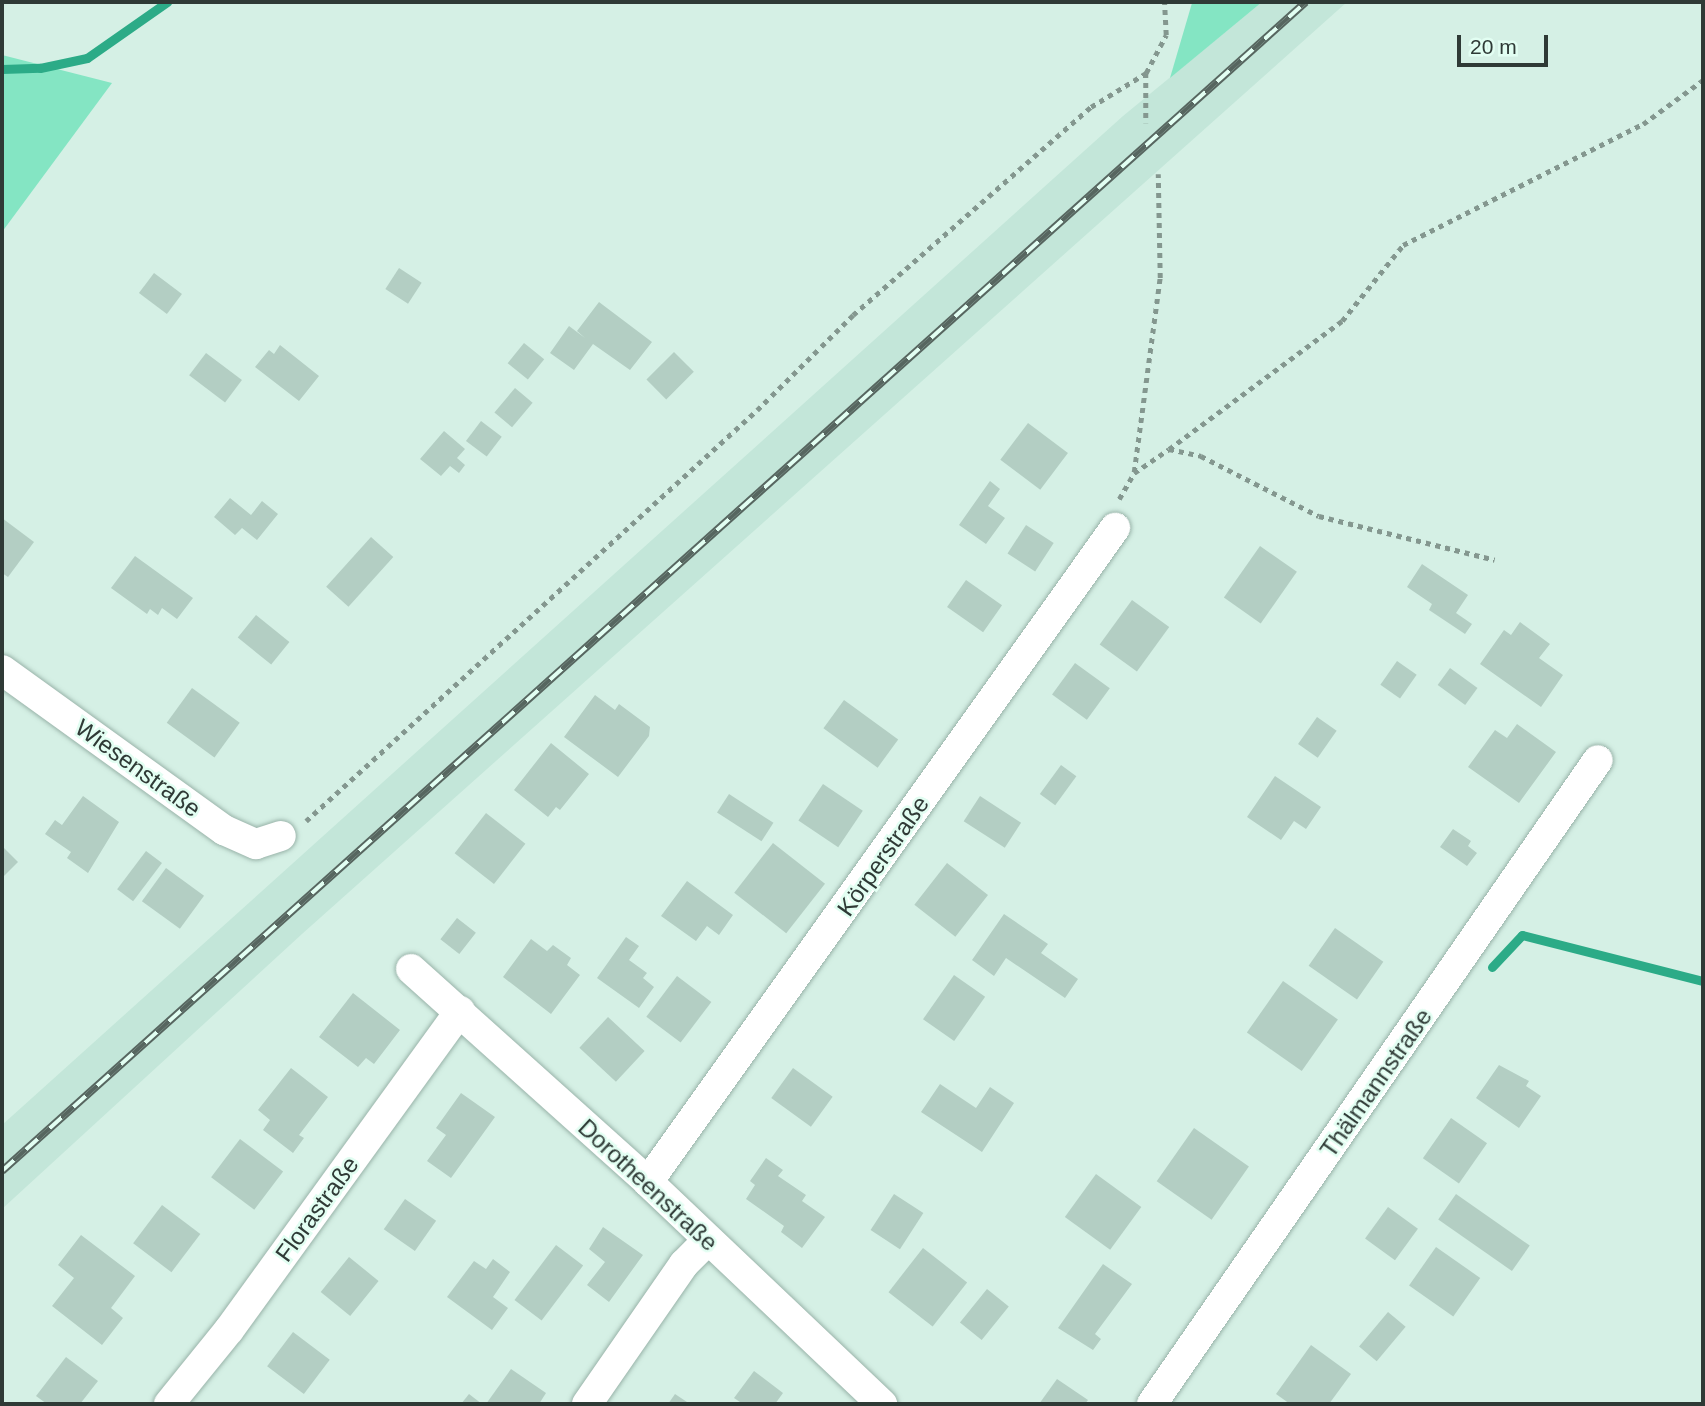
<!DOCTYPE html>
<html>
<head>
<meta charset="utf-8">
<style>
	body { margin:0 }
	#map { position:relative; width:1705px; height:1406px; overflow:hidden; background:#d5f0e5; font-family:Arial,sans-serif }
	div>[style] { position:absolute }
	.built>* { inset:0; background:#c3e6d9 }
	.green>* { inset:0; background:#84e5c3 }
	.stream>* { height:9px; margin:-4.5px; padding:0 4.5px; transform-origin:4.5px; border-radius:4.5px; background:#2cab87 }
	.building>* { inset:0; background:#b3cec3; transform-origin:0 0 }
	.path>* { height:4.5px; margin-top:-2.25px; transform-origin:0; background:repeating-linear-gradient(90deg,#84978f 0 5px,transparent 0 10px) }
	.roads { filter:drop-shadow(0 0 2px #99b3a9) drop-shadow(0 0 2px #99b3a9) }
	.minor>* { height:30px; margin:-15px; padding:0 15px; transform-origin:15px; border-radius:15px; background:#fff }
	.rail>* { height:8px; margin-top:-4px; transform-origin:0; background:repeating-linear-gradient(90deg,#e2fef2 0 16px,#576660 0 32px); box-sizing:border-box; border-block:2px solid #576660 }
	span { translate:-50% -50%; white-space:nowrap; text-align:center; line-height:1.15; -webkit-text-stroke:5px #e2fef2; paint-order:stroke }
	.street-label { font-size:24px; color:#2f3a36 }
	.frame { position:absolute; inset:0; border:4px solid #2f3a36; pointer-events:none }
	.scale { position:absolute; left:1457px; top:35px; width:91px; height:32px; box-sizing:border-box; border:4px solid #2f3a36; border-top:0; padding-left:9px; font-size:21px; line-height:24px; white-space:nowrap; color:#2f3a36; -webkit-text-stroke:5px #e2fef2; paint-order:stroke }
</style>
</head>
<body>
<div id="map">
	<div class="built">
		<div style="clip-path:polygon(1262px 2px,1347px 2px,302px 934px,2px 1209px,2px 1125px,1123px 116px)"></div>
	</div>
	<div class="green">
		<div style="clip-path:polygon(1193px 2px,1262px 2px,1170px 78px,1192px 3px)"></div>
		<div style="clip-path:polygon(2px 55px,112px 83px,2px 232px)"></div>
	</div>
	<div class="stream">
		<div style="left:2px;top:69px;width:38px;rotate:-2deg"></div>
		<div style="left:40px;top:68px;width:48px;rotate:-12deg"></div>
		<div style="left:87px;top:58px;width:98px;rotate:-35deg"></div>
		<div style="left:1492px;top:967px;width:44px;rotate:-46.8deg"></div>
		<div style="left:1522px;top:935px;width:187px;rotate:14.3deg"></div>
	</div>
	<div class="building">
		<div style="left:399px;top:268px;width:27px;height:25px;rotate:33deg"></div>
		<div style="left:154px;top:273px;width:35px;height:25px;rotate:37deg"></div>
		<div style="clip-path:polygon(599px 302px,652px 342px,630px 370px,593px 344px,574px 370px,550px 353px,569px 326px,585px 338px,577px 331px)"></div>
		<div style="left:524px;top:343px;width:26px;height:26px;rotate:39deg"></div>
		<div style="clip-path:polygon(280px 345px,319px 376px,299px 401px,255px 367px,269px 350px,274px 354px)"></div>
		<div style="left:674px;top:352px;width:28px;height:39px;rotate:45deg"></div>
		<div style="left:206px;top:353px;width:45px;height:28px;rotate:37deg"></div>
		<div style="left:515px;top:388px;width:23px;height:32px;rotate:40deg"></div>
		<div style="left:481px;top:421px;width:26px;height:25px;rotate:37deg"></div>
		<div style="left:1028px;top:423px;width:50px;height:46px;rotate:37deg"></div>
		<div style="clip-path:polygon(444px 431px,465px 449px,457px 458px,465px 465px,459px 473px,450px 466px,441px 476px,420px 459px)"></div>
		<div style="clip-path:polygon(990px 481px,1000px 489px,988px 506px,1005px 518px,986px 544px,959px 525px)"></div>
		<div style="clip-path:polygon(230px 498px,251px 515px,262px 501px,278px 514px,257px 540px,242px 528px,235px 535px,214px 517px)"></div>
		<div style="clip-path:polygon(2px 518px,34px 542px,8px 577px,2px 573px)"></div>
		<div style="left:1026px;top:525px;width:33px;height:34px;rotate:33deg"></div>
		<div style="left:371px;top:537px;width:30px;height:67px;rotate:42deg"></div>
		<div style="left:1260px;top:546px;width:45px;height:63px;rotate:35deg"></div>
		<div style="clip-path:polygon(135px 556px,193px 598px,177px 619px,162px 608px,158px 615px,150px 609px,147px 614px,111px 588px)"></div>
		<div style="clip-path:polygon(1422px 564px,1468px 595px,1456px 613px,1472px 624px,1465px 634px,1429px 610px,1432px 604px,1407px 587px)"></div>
		<div style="left:966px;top:580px;width:44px;height:33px;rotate:35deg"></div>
		<div style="left:1132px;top:600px;width:46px;height:55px;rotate:36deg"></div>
		<div style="left:256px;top:615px;width:43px;height:29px;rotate:39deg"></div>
		<div style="clip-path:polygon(1520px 622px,1550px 644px,1539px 658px,1563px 675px,1541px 707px,1480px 664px,1504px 630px,1511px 635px)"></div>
		<div style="left:1397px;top:661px;width:24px;height:29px;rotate:35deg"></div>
		<div style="left:1075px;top:663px;width:43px;height:39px;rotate:36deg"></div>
		<div style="left:1450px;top:668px;width:34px;height:21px;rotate:36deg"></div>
		<div style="left:192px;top:688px;width:59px;height:43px;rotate:36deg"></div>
		<div style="clip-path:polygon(595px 695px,615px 710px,619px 704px,650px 727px,649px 736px,618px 777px,564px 737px)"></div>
		<div style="left:844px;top:700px;width:67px;height:35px;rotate:36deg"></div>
		<div style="left:1317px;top:717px;width:24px;height:33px;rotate:35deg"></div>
		<div style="clip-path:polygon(1517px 724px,1556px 752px,1519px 803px,1468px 767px,1495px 730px,1507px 738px)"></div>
		<div style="clip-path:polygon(551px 743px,589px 774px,560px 810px,556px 807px,548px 817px,514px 790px)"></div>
		<div style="left:1061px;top:765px;width:19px;height:36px;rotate:36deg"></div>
		<div style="clip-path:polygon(1275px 776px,1321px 807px,1306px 829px,1294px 821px,1281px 840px,1247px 817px)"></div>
		<div style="left:823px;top:784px;width:48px;height:44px;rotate:34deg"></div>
		<div style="left:729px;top:794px;width:53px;height:22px;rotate:33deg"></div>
		<div style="clip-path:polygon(83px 796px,119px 822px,88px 873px,67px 858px,71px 852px,45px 834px,55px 820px,62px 825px)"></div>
		<div style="left:980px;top:796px;width:49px;height:30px;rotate:33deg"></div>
		<div style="left:486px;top:813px;width:50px;height:51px;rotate:38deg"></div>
		<div style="clip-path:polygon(1453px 829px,1471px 841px,1468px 846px,1477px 853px,1467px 866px,1440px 847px)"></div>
		<div style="left:773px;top:843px;width:66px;height:63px;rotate:38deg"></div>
		<div style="clip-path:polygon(2px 846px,18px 862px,2px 878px)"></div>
		<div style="left:146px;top:851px;width:20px;height:48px;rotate:37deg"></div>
		<div style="left:947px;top:863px;width:52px;height:53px;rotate:38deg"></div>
		<div style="left:166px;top:868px;width:47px;height:41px;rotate:36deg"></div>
		<div style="clip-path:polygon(687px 881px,733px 915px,719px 935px,707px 926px,696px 941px,661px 916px)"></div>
		<div style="clip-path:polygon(1004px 914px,1048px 944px,1041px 953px,1078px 979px,1065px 998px,1006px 958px,994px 976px,972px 960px)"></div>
		<div style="left:457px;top:918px;width:24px;height:27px;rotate:38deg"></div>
		<div style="left:1335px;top:928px;width:59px;height:46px;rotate:35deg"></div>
		<div style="clip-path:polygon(626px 937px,639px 946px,629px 960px,647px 973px,643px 978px,654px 987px,639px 1008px,597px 978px)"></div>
		<div style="clip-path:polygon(531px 939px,547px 951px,553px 945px,571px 958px,567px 965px,580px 975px,551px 1014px,503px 977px)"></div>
		<div style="left:954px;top:975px;width:38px;height:54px;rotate:35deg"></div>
		<div style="left:677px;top:976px;width:43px;height:51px;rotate:37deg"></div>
		<div style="left:1283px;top:981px;width:67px;height:63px;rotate:35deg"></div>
		<div style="clip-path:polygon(353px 993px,400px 1030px,374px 1064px,366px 1058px,358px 1067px,319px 1037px)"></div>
		<div style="left:608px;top:1017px;width:50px;height:42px;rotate:43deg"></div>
		<div style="clip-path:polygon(1499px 1065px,1529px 1081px,1526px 1086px,1541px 1096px,1519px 1128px,1476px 1098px)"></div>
		<div style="clip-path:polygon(291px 1068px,328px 1097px,299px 1135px,304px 1138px,293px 1153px,263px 1130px,270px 1120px,258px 1110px)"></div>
		<div style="left:793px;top:1068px;width:49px;height:37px;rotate:36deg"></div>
		<div style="clip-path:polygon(940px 1084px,976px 1108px,990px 1087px,1014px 1103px,982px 1152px,921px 1112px)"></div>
		<div style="clip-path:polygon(461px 1093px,495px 1117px,451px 1178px,427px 1161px,446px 1135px,436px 1128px)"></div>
		<div style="left:1451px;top:1118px;width:44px;height:49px;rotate:35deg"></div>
		<div style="left:1194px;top:1128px;width:67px;height:65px;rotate:35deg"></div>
		<div style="left:240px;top:1139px;width:54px;height:48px;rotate:37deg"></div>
		<div style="clip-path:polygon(766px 1158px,783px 1170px,778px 1176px,806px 1195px,802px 1201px,825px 1217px,802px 1248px,781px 1232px,784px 1226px,746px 1199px,755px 1185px,750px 1181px)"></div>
		<div style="left:1096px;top:1174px;width:56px;height:53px;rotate:36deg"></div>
		<div style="left:894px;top:1194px;width:35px;height:43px;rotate:33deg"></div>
		<div style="left:1456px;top:1194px;width:90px;height:31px;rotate:35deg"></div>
		<div style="left:405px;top:1199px;width:38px;height:37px;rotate:35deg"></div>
		<div style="left:162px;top:1205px;width:48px;height:48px;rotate:37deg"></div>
		<div style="left:1388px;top:1207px;width:37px;height:39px;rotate:36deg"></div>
		<div style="clip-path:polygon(603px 1227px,643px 1255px,609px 1302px,587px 1285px,605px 1262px,589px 1249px)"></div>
		<div style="clip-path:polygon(81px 1235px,135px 1276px,111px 1308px,123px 1318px,102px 1345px,52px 1306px,74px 1278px,58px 1265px)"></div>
		<div style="left:556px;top:1245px;width:34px;height:69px;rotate:37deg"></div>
		<div style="left:1436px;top:1247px;width:54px;height:47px;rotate:35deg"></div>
		<div style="left:923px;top:1248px;width:56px;height:56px;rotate:38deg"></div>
		<div style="left:349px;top:1257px;width:38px;height:45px;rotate:39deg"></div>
		<div style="clip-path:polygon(493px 1259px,510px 1272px,493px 1297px,508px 1308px,492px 1330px,447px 1297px,474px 1261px,486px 1269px)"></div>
		<div style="clip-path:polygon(1103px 1264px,1132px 1284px,1095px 1334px,1101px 1339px,1093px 1350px,1058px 1328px)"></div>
		<div style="left:987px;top:1289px;width:28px;height:43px;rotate:39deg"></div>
		<div style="left:1388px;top:1312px;width:23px;height:45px;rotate:40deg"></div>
		<div style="left:293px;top:1332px;width:46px;height:43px;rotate:37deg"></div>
		<div style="clip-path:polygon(1311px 1345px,1351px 1374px,1329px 1404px,1290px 1404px,1276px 1394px)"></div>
		<div style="clip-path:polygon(66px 1357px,98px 1381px,80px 1404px,47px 1404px,36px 1396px)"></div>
		<div style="clip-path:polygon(511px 1369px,546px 1393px,539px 1404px,486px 1404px)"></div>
		<div style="clip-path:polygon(754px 1371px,783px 1393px,775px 1404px,743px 1404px,734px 1398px)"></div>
		<div style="clip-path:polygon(1057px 1379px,1088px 1400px,1085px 1404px,1039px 1404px)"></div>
		<div style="clip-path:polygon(469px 1394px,482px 1404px,461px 1404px)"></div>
		<div style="clip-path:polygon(675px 1394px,690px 1404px,668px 1404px)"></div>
	</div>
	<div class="path">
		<div style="left:1146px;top:73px;width:50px;rotate:90deg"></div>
		<div style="left:1169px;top:449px;width:215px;rotate:-36.5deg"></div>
		<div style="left:1342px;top:321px;width:97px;rotate:-51.2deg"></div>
		<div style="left:1403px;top:245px;width:269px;rotate:-26.8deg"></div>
		<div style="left:1643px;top:124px;width:74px;rotate:-36.3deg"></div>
		<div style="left:1134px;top:472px;width:196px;rotate:-82.4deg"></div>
		<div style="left:1160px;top:278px;width:104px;rotate:-91.1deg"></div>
		<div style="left:1119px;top:499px;width:30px;rotate:-60deg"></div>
		<div style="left:1134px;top:473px;width:42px;rotate:-34.4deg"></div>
		<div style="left:1169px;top:449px;width:33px;rotate:12deg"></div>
		<div style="left:1201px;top:456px;width:132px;rotate:27deg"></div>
		<div style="left:1319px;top:516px;width:181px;rotate:14deg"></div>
		<div style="left:306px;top:821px;width:610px;rotate:-42.34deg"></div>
		<div style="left:757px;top:410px;width:135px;rotate:-44.7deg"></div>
		<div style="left:853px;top:315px;width:316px;rotate:-41.2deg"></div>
		<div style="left:1091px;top:107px;width:65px;rotate:-31.7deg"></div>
		<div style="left:1146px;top:73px;width:43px;rotate:-62.2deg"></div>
		<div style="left:1166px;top:35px;width:33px;rotate:-93deg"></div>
	</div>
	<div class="roads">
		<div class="minor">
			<div style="left:2px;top:670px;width:274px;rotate:35.8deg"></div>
			<div style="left:224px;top:830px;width:35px;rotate:24deg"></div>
			<div style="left:256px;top:844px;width:26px;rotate:-18deg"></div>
			<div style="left:411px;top:969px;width:319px;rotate:41.9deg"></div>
			<div style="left:648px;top:1182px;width:323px;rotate:43.5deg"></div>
			<div style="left:648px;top:1182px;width:804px;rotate:-54.47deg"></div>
			<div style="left:169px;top:1404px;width:95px;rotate:-51deg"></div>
			<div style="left:229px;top:1330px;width:394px;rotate:-54.1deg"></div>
			<div style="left:587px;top:1404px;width:170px;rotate:-55.3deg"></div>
			<div style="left:684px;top:1264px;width:33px;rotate:-45deg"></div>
			<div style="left:1152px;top:1404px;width:783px;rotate:-55.3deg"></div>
		</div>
	</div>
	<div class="rail">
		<div style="left:2px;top:1171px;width:1751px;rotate:-41.88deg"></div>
	</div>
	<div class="street-label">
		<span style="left:138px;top:768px;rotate:36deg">Wiesenstraße</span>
		<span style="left:883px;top:856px;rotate:-55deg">Körperstraße</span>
		<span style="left:1376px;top:1083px;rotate:-55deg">Thälmannstraße</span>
		<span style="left:648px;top:1185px;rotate:43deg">Dorotheenstraße</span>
		<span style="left:317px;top:1209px;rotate:-54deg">Florastraße</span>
	</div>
	<div class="frame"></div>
	<div class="scale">20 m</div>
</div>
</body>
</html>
